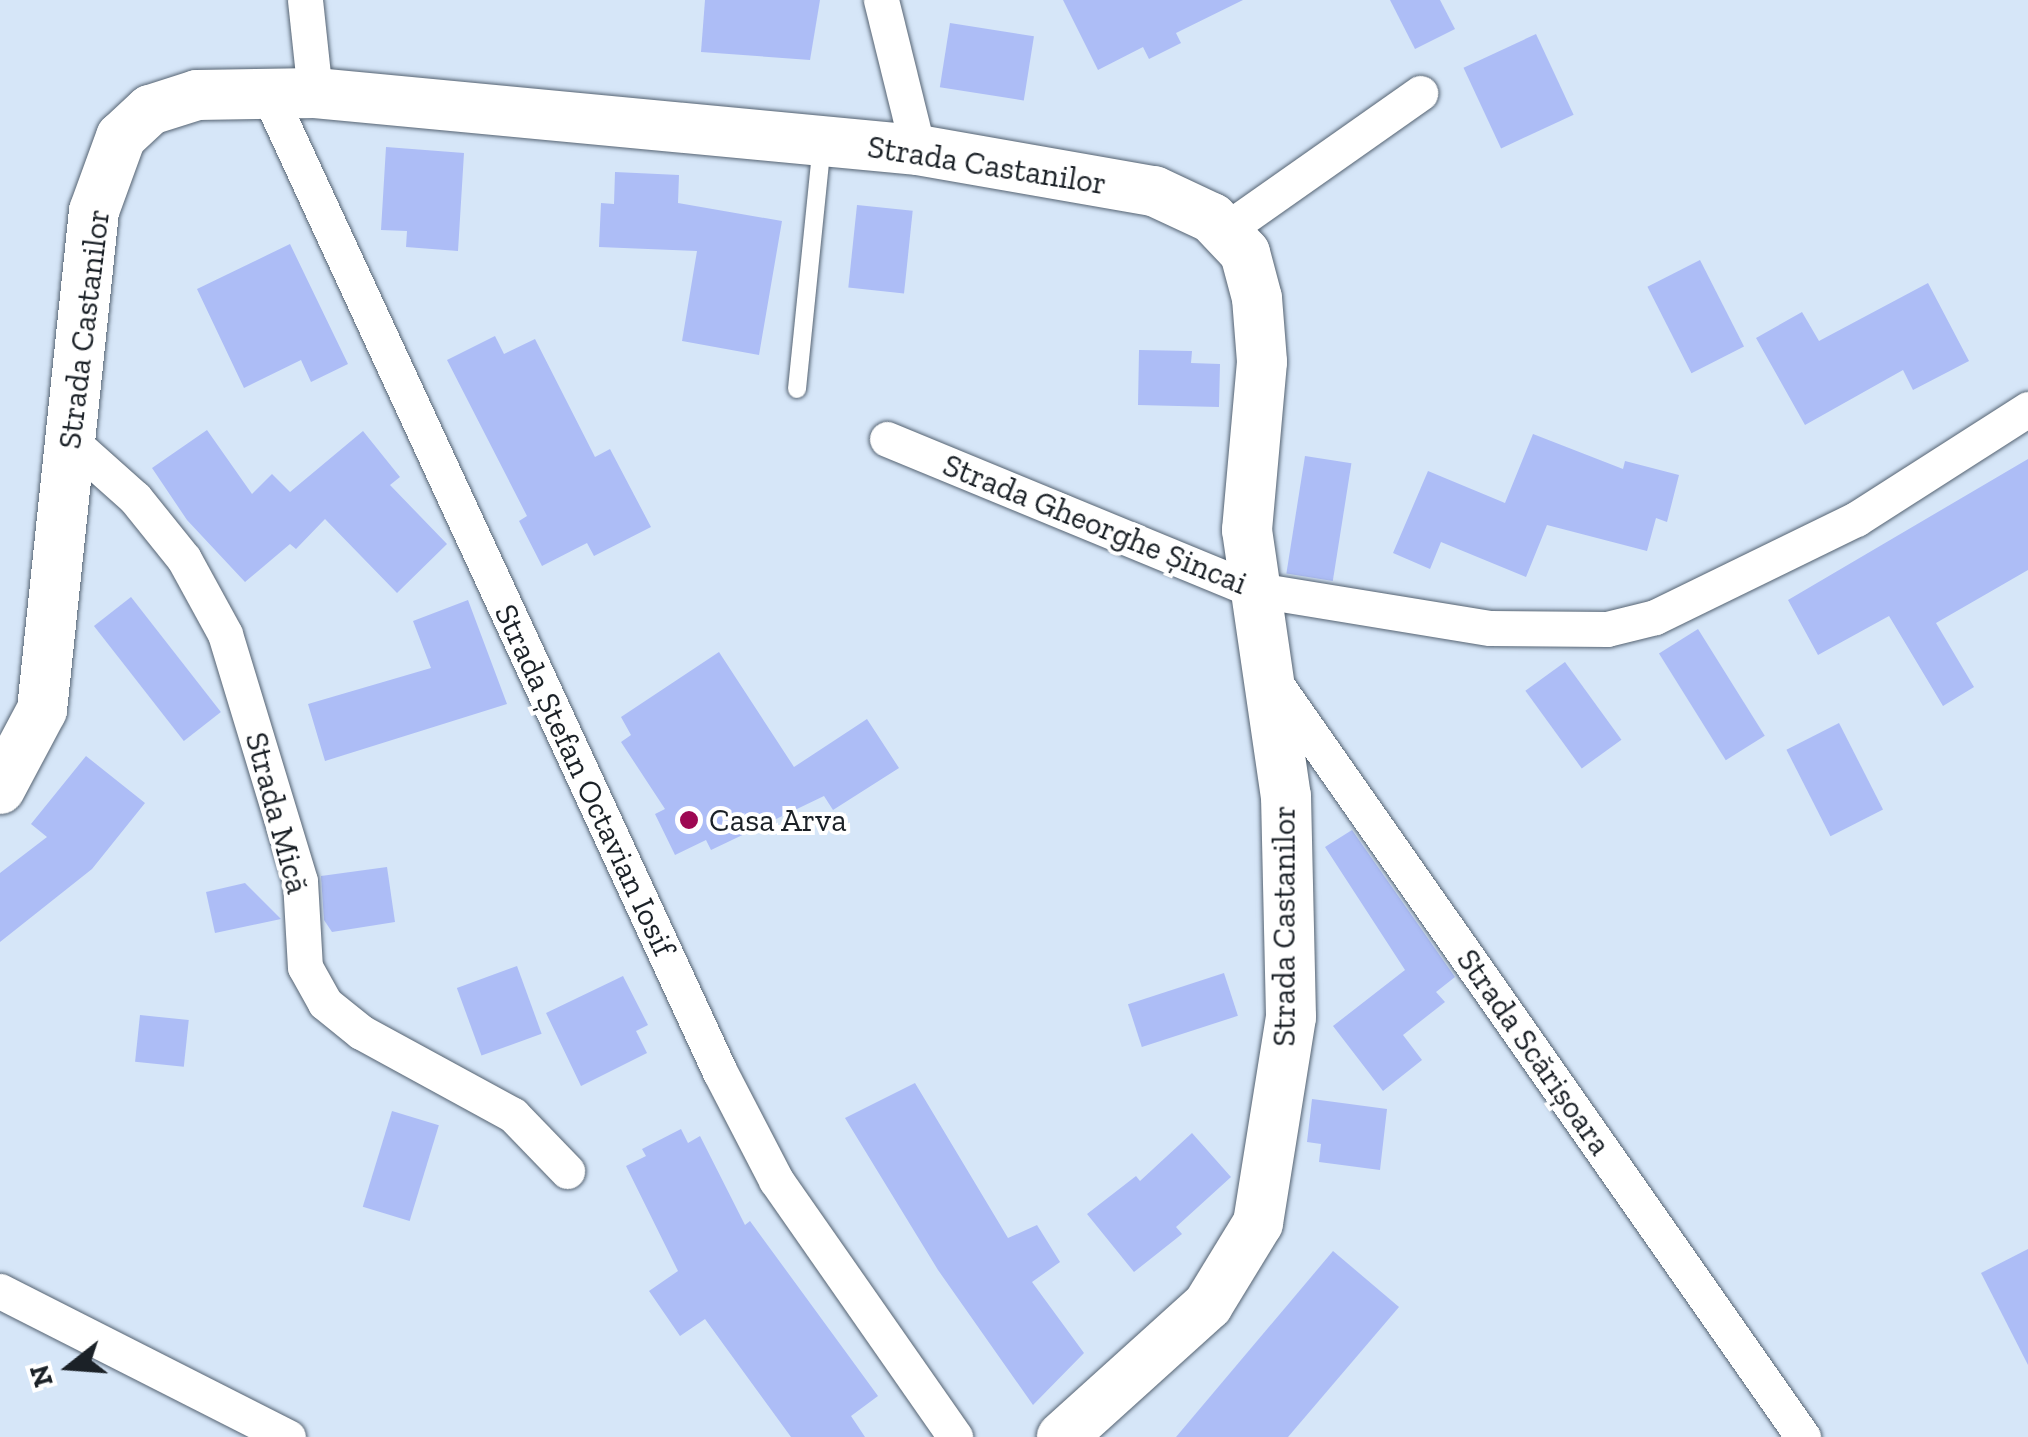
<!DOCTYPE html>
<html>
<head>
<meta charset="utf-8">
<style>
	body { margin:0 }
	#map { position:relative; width:2028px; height:1437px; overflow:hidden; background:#d6e6f8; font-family:"Zilla Slab",serif }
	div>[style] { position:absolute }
	.building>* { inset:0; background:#adbdf6; transform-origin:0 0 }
	.roads { filter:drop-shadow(0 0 2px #556372) drop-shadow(0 0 2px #556372) }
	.lane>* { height:18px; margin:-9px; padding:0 9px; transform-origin:9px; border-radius:9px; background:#fff }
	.street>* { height:35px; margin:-17.5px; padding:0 17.5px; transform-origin:17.5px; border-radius:17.5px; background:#fff }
	.secondary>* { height:50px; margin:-25px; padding:0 25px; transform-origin:25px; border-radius:25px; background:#fff }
	.dots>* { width:28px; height:28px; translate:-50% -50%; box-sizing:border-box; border:5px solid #fff; border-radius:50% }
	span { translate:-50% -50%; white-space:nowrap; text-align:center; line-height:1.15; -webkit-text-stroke:8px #fff; paint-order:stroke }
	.street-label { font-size:32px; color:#1b2127 }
	.poi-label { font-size:32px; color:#1b2127 }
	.left { translate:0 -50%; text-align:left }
	.north { position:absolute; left:20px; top:1317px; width:100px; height:100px; -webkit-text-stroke:8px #fff; paint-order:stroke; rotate:253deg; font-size:28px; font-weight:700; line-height:40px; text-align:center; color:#1b2127 }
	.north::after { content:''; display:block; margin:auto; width:35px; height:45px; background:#1b2127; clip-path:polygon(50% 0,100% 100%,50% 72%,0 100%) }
</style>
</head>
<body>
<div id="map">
	<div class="building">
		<div style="clip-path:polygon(705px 0,820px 0,810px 60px,701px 52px)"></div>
		<div style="clip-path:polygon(1063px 0,1243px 0,1176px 33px,1181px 43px,1149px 59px,1143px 47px,1098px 70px)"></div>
		<div style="clip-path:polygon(1390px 0,1440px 0,1455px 29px,1415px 49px)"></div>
		<div style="left:950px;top:23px;width:85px;height:65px;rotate:9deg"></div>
		<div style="left:1536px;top:34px;width:89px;height:80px;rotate:65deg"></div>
		<div style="clip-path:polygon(386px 147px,464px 153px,458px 251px,406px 247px,407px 231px,381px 230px)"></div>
		<div style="clip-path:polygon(615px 172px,679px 175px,678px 203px,782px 221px,759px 355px,682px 341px,697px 251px,599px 247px,601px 203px,614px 204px)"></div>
		<div style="left:857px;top:205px;width:56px;height:83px;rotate:6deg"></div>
		<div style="clip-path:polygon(290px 244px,348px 364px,311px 382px,301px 360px,244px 388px,197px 289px)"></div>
		<div style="left:1700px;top:260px;width:97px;height:59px;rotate:63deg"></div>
		<div style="clip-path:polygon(1928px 283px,1969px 361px,1913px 390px,1903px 370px,1805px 425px,1756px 338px,1802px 312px,1819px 341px)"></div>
		<div style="clip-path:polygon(495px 336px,504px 354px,535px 339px,595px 457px,610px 449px,651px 527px,594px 556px,587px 543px,542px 566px,519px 521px,527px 516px,447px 360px)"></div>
		<div style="clip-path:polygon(1139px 350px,1192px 351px,1191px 363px,1220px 364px,1219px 407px,1138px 405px)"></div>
		<div style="clip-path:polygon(207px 430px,252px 494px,272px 474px,290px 492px,363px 431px,400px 477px,390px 485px,447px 544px,397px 593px,325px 519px,296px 549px,290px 544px,245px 582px,187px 520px,152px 468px)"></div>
		<div style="clip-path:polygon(1533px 434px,1623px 469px,1625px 461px,1679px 475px,1667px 522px,1656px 518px,1647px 551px,1547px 525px,1526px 577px,1441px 542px,1430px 569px,1393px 553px,1428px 471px,1505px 503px)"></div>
		<div style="left:1305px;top:456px;width:47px;height:119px;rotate:9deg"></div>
		<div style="clip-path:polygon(2028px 459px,2028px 570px,1936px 623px,1974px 687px,1943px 706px,1889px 616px,1818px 655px,1788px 600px)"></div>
		<div style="left:131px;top:597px;width:146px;height:47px;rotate:52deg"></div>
		<div style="clip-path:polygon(468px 600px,507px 704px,325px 761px,308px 704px,431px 668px,413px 621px)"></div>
		<div style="left:1698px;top:629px;width:126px;height:46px;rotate:58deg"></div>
		<div style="clip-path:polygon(719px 652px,794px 767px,867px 719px,899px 768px,833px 810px,824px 796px,711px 850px,706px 840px,675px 855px,655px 814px,665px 809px,621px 742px,631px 735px,621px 717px)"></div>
		<div style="left:1565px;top:662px;width:96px;height:49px;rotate:54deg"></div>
		<div style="left:1839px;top:723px;width:97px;height:59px;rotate:63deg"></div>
		<div style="clip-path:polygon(86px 756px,145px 803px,92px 869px,0 942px,0 873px,47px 837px,31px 824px)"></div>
		<div style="clip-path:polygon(1352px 830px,1455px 977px,1436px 992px,1445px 1002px,1403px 1035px,1422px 1060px,1383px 1091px,1333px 1026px,1405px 970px,1325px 847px)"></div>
		<div style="clip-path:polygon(387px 867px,395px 922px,332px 932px,324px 920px,321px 876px)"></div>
		<div style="clip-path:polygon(245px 883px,281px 919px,215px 933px,206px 892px)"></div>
		<div style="left:517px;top:966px;width:72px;height:64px;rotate:70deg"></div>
		<div style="left:1224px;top:973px;width:45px;height:101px;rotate:72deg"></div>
		<div style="clip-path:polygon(623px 976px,648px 1025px,636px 1031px,647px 1053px,581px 1086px,546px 1013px)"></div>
		<div style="left:140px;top:1015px;width:49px;height:47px;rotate:6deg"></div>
		<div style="clip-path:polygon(915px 1083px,1008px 1238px,1037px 1225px,1060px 1262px,1032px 1282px,1084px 1353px,1033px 1405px,938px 1270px,845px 1118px)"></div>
		<div style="clip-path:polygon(1312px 1099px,1387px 1109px,1380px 1170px,1319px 1162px,1321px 1144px,1307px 1142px)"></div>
		<div style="left:392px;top:1111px;width:49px;height:100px;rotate:17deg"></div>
		<div style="clip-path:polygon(681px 1129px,688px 1143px,700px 1136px,745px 1225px,750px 1221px,878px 1396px,851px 1416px,865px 1437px,791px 1437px,705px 1319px,680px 1336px,649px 1291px,678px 1271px,626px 1166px,646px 1156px,642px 1149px)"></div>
		<div style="clip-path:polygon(1192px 1133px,1231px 1177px,1176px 1227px,1182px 1234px,1134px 1272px,1087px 1214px,1136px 1176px,1140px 1181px)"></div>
		<div style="clip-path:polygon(2028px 1249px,2028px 1365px,1981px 1273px)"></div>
		<div style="clip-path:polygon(1333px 1251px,1399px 1307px,1288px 1437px,1176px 1437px)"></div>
	</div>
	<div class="roads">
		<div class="lane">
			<div style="left:797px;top:389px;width:248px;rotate:-84.2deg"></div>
		</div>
		<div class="street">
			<div style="left:305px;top:0;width:94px;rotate:83.9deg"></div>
			<div style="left:881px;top:0;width:154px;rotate:76.1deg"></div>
			<div style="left:268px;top:93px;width:1078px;rotate:65.22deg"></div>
			<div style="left:720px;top:1072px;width:122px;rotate:62.6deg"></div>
			<div style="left:776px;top:1180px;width:313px;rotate:55.1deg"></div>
			<div style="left:1224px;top:231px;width:240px;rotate:-35.1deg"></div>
			<div style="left:887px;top:439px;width:394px;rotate:22.4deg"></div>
			<div style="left:1251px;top:589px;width:242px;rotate:9.3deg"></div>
			<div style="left:1490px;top:628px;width:117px;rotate:0.5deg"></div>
			<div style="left:1607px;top:629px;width:49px;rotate:-14deg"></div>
			<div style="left:1655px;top:617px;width:224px;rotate:-26deg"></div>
			<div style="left:1856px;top:519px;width:204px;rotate:-32.6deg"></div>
			<div style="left:71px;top:441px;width:86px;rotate:41.7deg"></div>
			<div style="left:135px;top:498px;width:78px;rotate:51.2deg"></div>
			<div style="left:184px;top:559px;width:85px;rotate:61.3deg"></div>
			<div style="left:225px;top:634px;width:258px;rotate:73.1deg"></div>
			<div style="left:300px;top:881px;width:86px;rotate:86.7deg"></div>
			<div style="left:305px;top:967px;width:41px;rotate:60.9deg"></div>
			<div style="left:325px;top:1003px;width:46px;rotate:38.9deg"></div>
			<div style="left:361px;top:1032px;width:173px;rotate:28.6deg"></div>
			<div style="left:513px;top:1115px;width:78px;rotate:46deg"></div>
			<div style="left:1273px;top:680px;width:924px;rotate:55deg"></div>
			<div style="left:0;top:1291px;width:323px;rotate:26.9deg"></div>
		</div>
		<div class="secondary">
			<div style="left:0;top:789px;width:89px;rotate:-62deg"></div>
			<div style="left:42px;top:710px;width:502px;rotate:-84.05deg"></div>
			<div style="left:94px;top:211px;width:79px;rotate:-70deg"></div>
			<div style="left:121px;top:137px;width:40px;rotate:-43deg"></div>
			<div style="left:150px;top:110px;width:49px;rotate:-17.7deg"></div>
			<div style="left:197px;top:95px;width:118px;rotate:-1deg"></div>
			<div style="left:315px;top:93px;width:606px;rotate:5.4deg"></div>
			<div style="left:918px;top:150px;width:240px;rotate:9.9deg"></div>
			<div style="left:1154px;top:191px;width:64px;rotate:25deg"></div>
			<div style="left:1212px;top:218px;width:48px;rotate:46.7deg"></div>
			<div style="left:1245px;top:253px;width:47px;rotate:75.1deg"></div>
			<div style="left:1257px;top:298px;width:64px;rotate:85.5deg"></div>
			<div style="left:1262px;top:362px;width:169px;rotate:95.1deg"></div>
			<div style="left:1247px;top:530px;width:269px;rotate:81.7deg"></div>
			<div style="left:1286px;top:796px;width:221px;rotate:88.7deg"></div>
			<div style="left:1291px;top:1017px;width:209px;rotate:99.1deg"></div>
			<div style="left:1258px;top:1223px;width:96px;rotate:121.4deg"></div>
			<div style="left:1208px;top:1305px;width:197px;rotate:137.9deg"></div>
		</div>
	</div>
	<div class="dots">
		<div style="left:689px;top:820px;background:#9e0852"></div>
	</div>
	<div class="street-label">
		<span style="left:987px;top:165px;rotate:9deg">Strada Castanilor</span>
		<span style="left:84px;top:329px;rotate:-83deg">Strada Castanilor</span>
		<span style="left:1095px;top:524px;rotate:22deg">Strada Gheorghe Șincai</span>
		<span style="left:585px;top:780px;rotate:65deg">Strada Ștefan Octavian Iosif</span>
		<span style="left:277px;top:813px;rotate:75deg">Strada Mică</span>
		<span style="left:1284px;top:926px;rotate:-90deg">Strada Castanilor</span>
		<span style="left:1534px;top:1052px;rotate:55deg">Strada Scărișoara</span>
	</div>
	<div class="poi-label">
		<span class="left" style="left:709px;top:820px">Casa Arva</span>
	</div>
	<div class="north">N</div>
</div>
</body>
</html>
